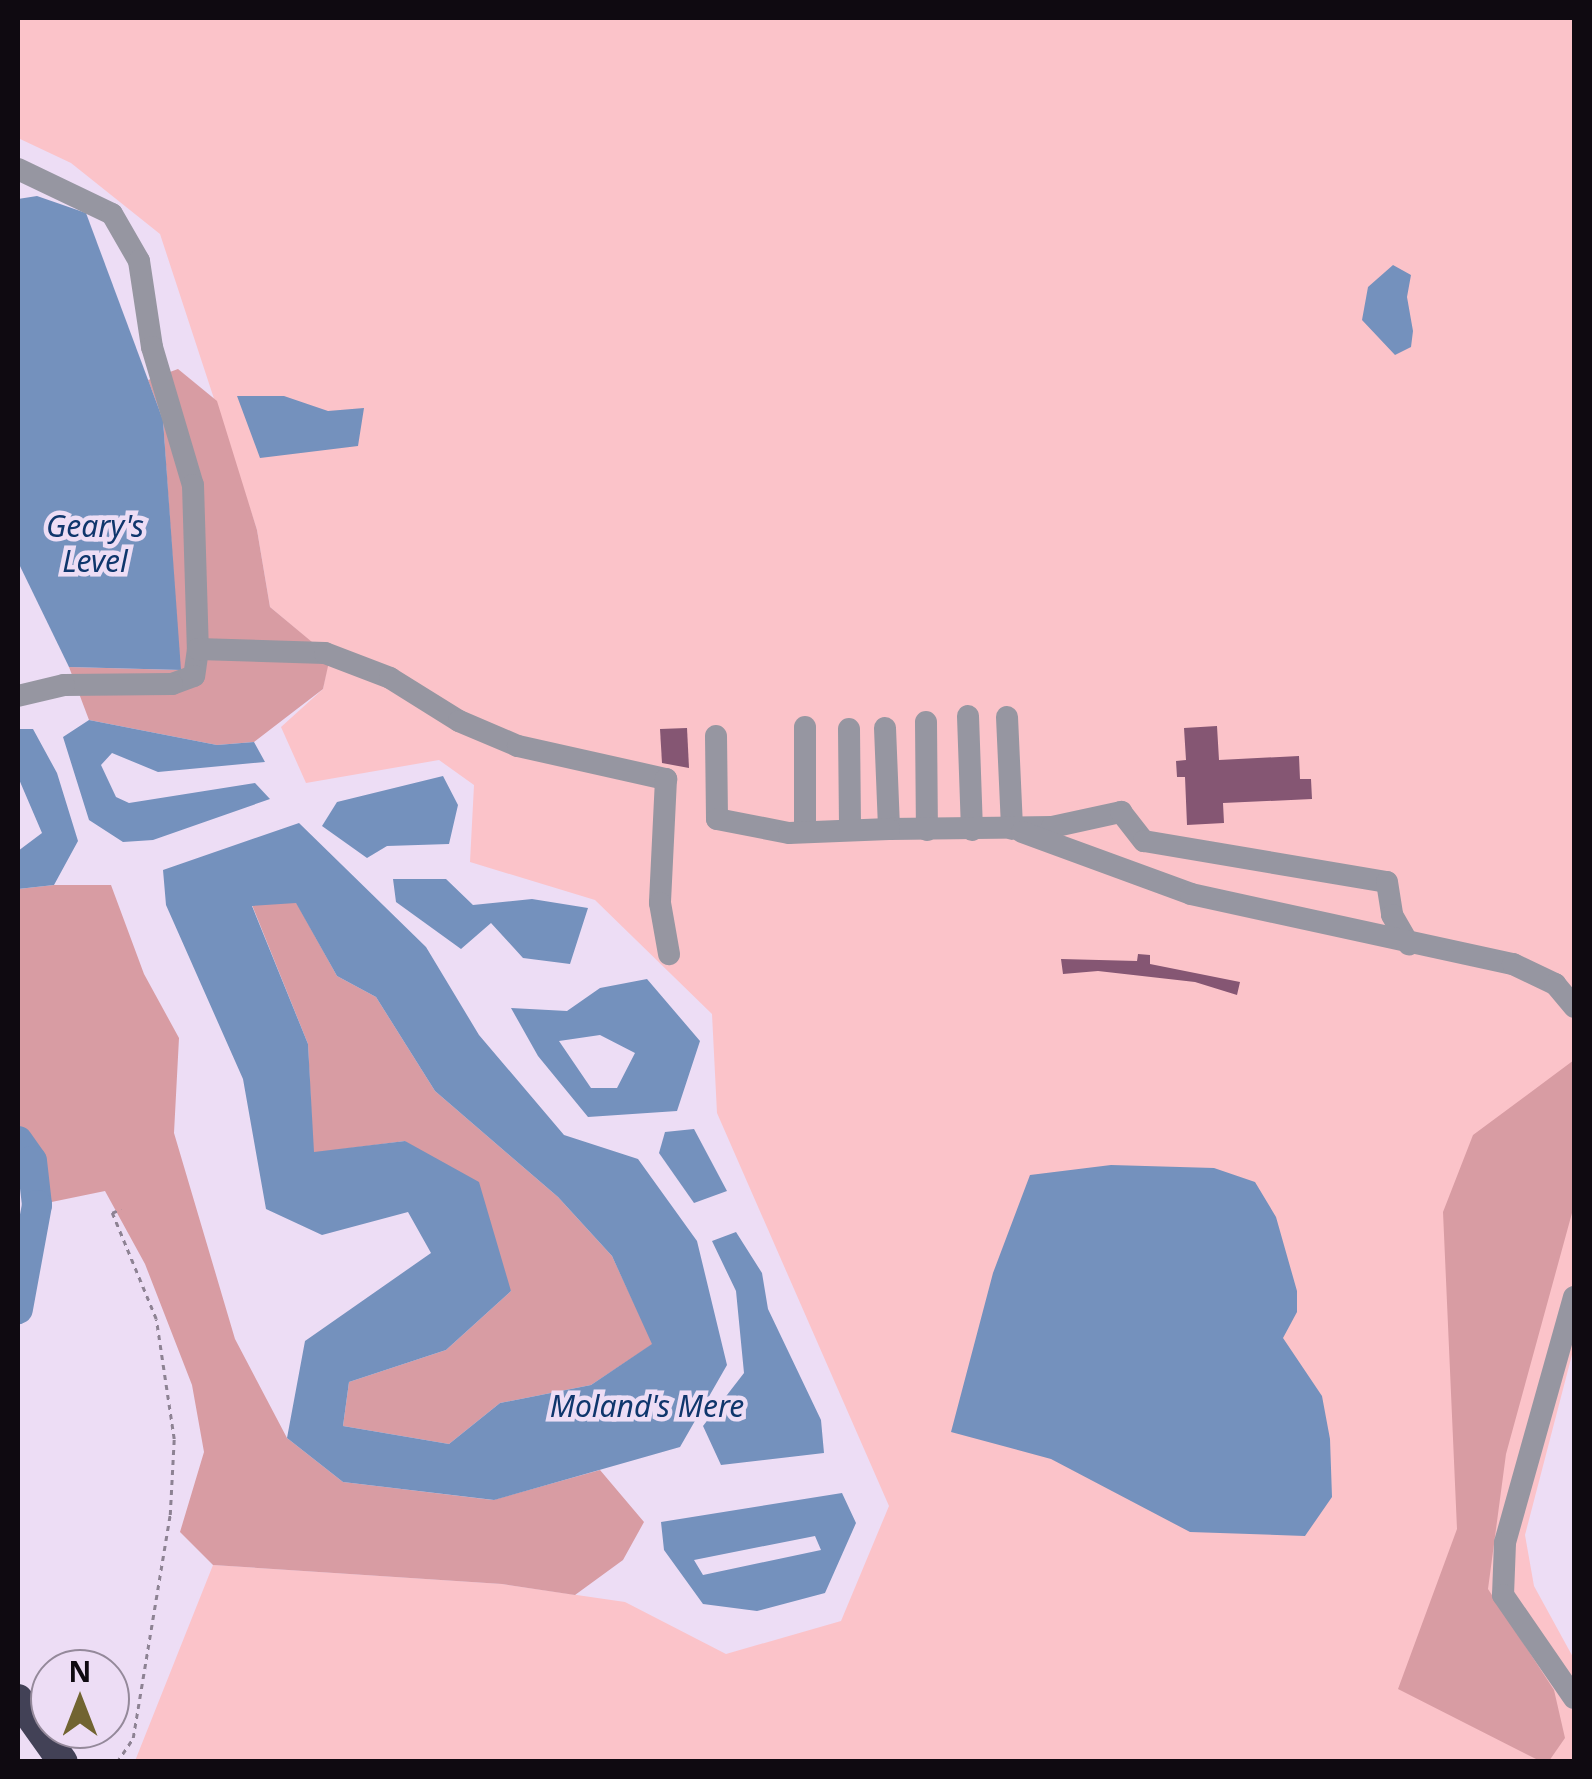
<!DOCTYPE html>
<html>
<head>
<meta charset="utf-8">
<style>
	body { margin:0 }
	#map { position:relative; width:1592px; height:1779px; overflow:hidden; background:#edddf5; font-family:"Noto Sans",sans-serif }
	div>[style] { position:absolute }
	.green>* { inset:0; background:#fbc3c9 }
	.forest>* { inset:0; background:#d89ca3 }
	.water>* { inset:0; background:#7491bd }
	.river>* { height:30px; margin:-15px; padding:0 15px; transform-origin:15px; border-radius:15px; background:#7491bd }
	.building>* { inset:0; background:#855673 }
	.path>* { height:2.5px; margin-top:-1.25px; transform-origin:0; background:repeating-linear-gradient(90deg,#8d8293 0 5px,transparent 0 10px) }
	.minor>* { height:22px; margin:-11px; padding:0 11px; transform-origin:11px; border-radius:11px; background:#9696a1 }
	.highway>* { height:30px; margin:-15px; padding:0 15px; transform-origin:15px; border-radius:15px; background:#424156 }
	span { translate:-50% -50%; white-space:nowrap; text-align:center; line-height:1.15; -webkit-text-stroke:9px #edddf5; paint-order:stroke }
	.water-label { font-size:30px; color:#0f366c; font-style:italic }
	.frame { position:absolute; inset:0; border:20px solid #0f0a11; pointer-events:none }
	.north { position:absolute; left:30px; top:1649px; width:100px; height:100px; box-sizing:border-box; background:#edddf5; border:2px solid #94899a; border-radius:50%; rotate:0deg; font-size:28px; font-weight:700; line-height:40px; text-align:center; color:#0f0a11 }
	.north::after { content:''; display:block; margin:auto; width:35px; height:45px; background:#716431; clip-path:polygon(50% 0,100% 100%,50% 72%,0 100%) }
</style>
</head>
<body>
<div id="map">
	<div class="green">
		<div style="clip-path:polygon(18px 18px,1574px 18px,1574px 1347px,1525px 1535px,1534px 1586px,1574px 1659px,1574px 1761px,135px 1761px,213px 1565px,502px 1584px,625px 1602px,726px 1654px,841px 1621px,889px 1506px,717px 1113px,712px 1014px,595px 900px,470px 862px,474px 785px,439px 760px,306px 783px,281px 727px,323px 689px,329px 657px,270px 607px,257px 530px,160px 234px,71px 163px,18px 138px)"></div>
	</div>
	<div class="forest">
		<div style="clip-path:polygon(178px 369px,217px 401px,257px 530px,270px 607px,330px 657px,323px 689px,254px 742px,217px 745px,89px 720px,69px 667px,180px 670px,163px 420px,148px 380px)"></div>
		<div style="clip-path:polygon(54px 885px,111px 885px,144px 974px,179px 1038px,174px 1133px,235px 1339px,287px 1438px,343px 1482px,493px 1500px,600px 1470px,644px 1522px,623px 1560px,575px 1595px,502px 1584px,213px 1565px,180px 1532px,204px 1452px,192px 1385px,145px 1264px,105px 1191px,37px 1205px,32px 1161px,18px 1141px,18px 889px)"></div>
		<div style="clip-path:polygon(296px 902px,337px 976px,376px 997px,435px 1091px,558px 1197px,612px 1256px,653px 1344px,591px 1385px,500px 1403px,449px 1444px,343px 1426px,349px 1382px,446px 1350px,511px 1291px,405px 1141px,313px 1153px,308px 1044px,252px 905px)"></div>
		<div style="clip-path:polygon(1574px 1060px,1572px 1213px,1506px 1454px,1488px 1589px,1554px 1690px,1565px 1738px,1549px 1761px,1540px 1761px,1398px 1689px,1457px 1529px,1443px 1212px,1473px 1135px)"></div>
	</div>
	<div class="water">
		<div style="clip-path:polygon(37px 196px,86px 213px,163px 420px,181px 670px,69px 667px,18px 562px,18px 199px)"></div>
		<div style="clip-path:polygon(1393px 265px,1411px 275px,1407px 297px,1413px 331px,1411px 347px,1395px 355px,1362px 320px,1368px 287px)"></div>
		<div style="clip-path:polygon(237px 396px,284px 396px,328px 411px,364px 408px,358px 446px,260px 458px)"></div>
		<div style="clip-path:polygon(89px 720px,217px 745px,254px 742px,265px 762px,158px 772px,112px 753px,101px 765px,116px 797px,129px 803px,255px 783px,270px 799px,153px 840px,123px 842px,89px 820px,63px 737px)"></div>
		<div style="clip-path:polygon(18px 729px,33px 729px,57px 773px,78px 841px,54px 885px,18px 889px,18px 851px,42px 833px,18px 777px)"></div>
		<div style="clip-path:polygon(443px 776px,458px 805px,449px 844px,387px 846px,367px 858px,322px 826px,337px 802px)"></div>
		<div style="clip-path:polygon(evenodd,299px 823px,426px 947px,479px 1035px,564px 1135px,638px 1159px,697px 1241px,727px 1365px,680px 1447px,494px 1500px,343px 1482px,287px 1438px,305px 1341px,431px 1253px,408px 1212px,322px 1235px,266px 1209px,243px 1079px,166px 905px,163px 870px,299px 823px,296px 903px,337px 976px,376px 997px,435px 1091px,558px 1197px,612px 1256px,652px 1344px,591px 1385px,500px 1403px,449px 1444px,343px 1426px,349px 1382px,446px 1350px,511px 1291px,479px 1182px,405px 1141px,314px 1152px,308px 1044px,252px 906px,296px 903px)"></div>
		<div style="clip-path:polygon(393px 879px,446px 879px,473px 905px,532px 899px,588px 908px,570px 964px,523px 958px,491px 923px,461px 949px,396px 902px)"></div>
		<div style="clip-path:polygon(evenodd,647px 979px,700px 1041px,677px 1111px,588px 1117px,538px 1056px,511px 1008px,567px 1011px,600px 988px,647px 979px,600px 1035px,635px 1053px,617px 1088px,591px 1088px,559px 1041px,600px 1035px)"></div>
		<div style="clip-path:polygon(694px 1129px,727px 1191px,694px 1203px,659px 1153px,665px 1132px)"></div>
		<div style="clip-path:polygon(1111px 1165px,1214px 1168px,1255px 1182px,1276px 1217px,1297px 1291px,1297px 1312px,1283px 1338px,1322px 1396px,1330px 1439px,1332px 1497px,1305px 1536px,1190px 1532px,1051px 1459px,951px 1432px,993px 1273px,1030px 1175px)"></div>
		<div style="clip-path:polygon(736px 1232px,762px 1273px,768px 1309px,821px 1420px,824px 1453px,721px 1465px,703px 1426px,744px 1373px,736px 1291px,712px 1241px)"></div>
		<div style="clip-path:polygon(evenodd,842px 1493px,856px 1523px,825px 1593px,757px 1611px,703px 1604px,664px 1550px,661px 1522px,842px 1493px,815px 1536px,821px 1550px,703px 1575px,694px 1560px,815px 1536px)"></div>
	</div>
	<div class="river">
		<div style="left:18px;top:1141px;width:24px;rotate:55deg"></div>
		<div style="left:32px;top:1161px;width:44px;rotate:83.5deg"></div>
		<div style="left:37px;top:1205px;width:106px;rotate:100.4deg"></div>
	</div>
	<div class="building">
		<div style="clip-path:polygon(1217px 726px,1219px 760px,1299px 756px,1300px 779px,1311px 779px,1312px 799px,1223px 803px,1224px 823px,1187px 825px,1185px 777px,1177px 777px,1176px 761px,1186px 760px,1184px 728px)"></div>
		<div style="clip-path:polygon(687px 728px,689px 768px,662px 763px,660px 729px)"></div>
		<div style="clip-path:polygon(1138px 954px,1150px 955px,1150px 964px,1240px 982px,1237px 995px,1195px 982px,1098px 971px,1063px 974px,1061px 959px,1137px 961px)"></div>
	</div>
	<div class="path">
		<div style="left:117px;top:1762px;width:29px;rotate:-56deg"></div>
		<div style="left:133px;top:1738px;width:226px;rotate:-80.6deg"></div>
		<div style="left:170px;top:1515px;width:76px;rotate:-87deg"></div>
		<div style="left:174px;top:1439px;width:121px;rotate:-98.5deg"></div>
		<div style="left:156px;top:1319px;width:115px;rotate:-112.5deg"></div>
		<div style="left:112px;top:1213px;width:10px;rotate:-24deg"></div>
	</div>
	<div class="minor">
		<div style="left:18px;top:169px;width:104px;rotate:25.6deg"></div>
		<div style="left:112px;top:214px;width:54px;rotate:60.1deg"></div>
		<div style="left:139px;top:261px;width:87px;rotate:81.4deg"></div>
		<div style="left:152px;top:347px;width:144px;rotate:73.5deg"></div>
		<div style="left:193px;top:485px;width:164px;rotate:88.3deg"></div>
		<div style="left:198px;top:649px;width:27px;rotate:98deg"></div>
		<div style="left:194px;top:676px;width:23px;rotate:160deg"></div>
		<div style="left:172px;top:684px;width:108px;rotate:179.5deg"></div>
		<div style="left:64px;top:685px;width:47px;rotate:166.6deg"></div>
		<div style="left:198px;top:649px;width:127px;rotate:1.8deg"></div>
		<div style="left:325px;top:653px;width:70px;rotate:21deg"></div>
		<div style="left:390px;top:678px;width:81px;rotate:31.9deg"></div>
		<div style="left:459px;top:721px;width:64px;rotate:23deg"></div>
		<div style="left:518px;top:746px;width:152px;rotate:12.6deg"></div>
		<div style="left:666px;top:779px;width:124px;rotate:92.8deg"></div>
		<div style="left:660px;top:903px;width:52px;rotate:80deg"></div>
		<div style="left:968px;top:716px;width:114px;rotate:88deg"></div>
		<div style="left:1007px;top:717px;width:112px;rotate:87.4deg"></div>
		<div style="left:926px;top:722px;width:108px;rotate:89.5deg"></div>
		<div style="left:805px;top:727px;width:105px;rotate:90deg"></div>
		<div style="left:885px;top:728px;width:101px;rotate:87.7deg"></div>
		<div style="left:889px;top:829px;width:163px;rotate:-0.7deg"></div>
		<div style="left:1052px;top:827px;width:71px;rotate:-12.3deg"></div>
		<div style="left:1121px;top:812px;width:37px;rotate:52deg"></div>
		<div style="left:1144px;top:841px;width:246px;rotate:9.6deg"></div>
		<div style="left:1387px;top:882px;width:33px;rotate:81deg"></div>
		<div style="left:1392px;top:915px;width:34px;rotate:60deg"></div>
		<div style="left:849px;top:729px;width:101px;rotate:89.4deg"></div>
		<div style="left:716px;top:736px;width:83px;rotate:89.3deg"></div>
		<div style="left:717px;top:819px;width:73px;rotate:11deg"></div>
		<div style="left:789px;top:833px;width:100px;rotate:-2.3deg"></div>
		<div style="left:1022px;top:832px;width:180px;rotate:20.1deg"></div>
		<div style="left:1191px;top:894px;width:330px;rotate:12.3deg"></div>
		<div style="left:1513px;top:964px;width:47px;rotate:25.5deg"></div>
		<div style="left:1555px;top:984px;width:30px;rotate:50deg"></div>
		<div style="left:1574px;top:1297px;width:255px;rotate:105.7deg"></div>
		<div style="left:1505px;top:1543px;width:52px;rotate:92.2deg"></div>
		<div style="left:1503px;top:1595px;width:125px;rotate:55.4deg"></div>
	</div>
	<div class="highway">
		<div style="left:18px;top:1699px;width:77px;rotate:54.5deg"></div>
	</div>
	<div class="water-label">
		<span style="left:95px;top:543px">Geary's<br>Level</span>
		<span style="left:647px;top:1406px">Moland's Mere</span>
	</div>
	<div class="frame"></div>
	<div class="north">N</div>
</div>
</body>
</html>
